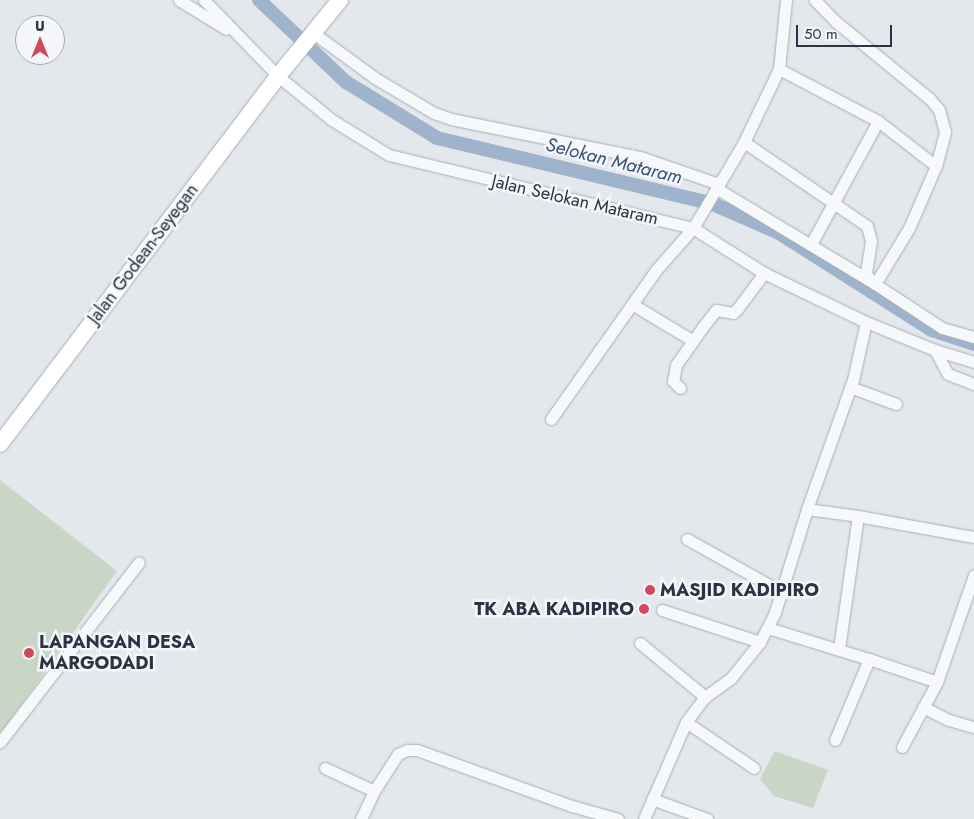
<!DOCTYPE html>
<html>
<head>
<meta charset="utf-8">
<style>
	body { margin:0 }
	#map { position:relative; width:974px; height:819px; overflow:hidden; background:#e4e7ec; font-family:Jost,sans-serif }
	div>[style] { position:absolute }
	.green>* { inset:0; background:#c9d6c5 }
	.canal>* { height:14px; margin:-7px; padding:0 7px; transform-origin:7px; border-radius:7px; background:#9fb4cc }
	.roads { filter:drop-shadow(0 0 1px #a9aeb7) drop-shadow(0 0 1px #a9aeb7) }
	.minor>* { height:11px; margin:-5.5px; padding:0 5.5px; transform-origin:5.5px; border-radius:5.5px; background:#f7f8fa }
	.secondary>* { height:16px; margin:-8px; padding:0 8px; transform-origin:8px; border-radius:8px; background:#fff }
	.dots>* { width:14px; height:14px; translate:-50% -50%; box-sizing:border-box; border:2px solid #f4f6f9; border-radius:50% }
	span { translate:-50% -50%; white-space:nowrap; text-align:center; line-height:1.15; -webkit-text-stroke:5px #f4f6f9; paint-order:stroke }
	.street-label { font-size:18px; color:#2b3445 }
	.poi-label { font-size:18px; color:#2b3445; font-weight:700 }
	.left { translate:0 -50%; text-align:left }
	.right { translate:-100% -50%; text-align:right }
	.water-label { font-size:19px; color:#34527a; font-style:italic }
	.north { position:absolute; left:15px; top:15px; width:50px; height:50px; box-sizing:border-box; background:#f4f6f9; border:1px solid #a4a8b1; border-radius:50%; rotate:0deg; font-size:14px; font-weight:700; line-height:20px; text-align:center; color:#2b3445 }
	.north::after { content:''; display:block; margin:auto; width:18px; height:22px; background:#d1495b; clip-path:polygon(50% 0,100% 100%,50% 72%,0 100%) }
	.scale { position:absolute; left:796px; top:25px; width:96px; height:22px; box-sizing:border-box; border:2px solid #2b3445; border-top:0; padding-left:6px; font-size:15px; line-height:18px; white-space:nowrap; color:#2b3445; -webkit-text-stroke:4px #f4f6f9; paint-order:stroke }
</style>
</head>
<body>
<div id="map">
	<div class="green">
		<div style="clip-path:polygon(0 480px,117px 571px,0 735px)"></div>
		<div style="clip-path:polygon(775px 751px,828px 770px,813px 808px,774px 796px,760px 779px)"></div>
	</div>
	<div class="canal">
		<div style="left:259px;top:0;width:120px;rotate:43.3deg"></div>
		<div style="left:346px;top:82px;width:107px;rotate:31.6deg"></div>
		<div style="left:437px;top:138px;width:284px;rotate:13.4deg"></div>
		<div style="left:713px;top:204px;width:72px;rotate:23.7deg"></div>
		<div style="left:779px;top:233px;width:181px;rotate:32.4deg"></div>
		<div style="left:932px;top:330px;width:44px;rotate:18.4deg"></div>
	</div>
	<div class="roads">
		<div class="minor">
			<div style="left:179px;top:0;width:55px;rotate:31.7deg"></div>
			<div style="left:204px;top:0;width:106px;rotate:45.8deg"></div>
			<div style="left:278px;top:76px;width:70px;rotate:39.2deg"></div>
			<div style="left:332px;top:120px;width:67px;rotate:31.6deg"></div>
			<div style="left:389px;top:155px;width:313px;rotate:13.5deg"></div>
			<div style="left:693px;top:228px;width:84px;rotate:32.4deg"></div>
			<div style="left:764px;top:273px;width:113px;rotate:25.7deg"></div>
			<div style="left:866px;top:322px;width:74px;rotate:22.1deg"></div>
			<div style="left:935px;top:350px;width:41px;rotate:17.1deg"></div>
			<div style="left:312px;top:32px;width:78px;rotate:36.1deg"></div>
			<div style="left:375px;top:78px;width:69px;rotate:30.7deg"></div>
			<div style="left:434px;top:113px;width:18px;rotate:19deg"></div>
			<div style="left:451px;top:119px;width:193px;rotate:11.4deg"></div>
			<div style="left:640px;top:157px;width:83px;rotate:18.9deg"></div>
			<div style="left:779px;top:69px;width:112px;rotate:27.7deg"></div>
			<div style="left:878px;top:121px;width:73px;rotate:37.8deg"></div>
			<div style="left:936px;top:166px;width:35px;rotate:-75deg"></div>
			<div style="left:945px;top:132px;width:23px;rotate:-105deg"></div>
			<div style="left:939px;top:110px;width:14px;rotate:-129deg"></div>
			<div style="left:930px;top:99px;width:123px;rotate:-140.6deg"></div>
			<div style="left:835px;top:21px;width:29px;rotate:-134deg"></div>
			<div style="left:744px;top:142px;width:149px;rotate:34.3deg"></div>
			<div style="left:867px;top:226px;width:16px;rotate:75deg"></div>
			<div style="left:871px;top:241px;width:30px;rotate:99deg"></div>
			<div style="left:866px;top:271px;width:5px;rotate:79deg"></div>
			<div style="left:867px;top:276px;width:11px;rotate:45deg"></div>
			<div style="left:875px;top:284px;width:80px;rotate:33.3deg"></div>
			<div style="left:942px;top:328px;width:33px;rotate:16deg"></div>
			<div style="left:716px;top:188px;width:186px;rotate:31.1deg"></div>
			<div style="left:875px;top:284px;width:66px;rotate:-58.7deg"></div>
			<div style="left:909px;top:228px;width:68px;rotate:-66.5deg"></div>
			<div style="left:811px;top:244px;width:140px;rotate:-61.4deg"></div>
			<div style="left:632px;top:304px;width:71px;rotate:31.2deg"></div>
			<div style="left:935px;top:350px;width:27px;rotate:62deg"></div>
			<div style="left:948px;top:374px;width:28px;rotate:21deg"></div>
			<div style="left:850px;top:387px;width:49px;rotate:20.3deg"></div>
			<div style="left:680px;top:388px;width:10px;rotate:-135deg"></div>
			<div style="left:673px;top:381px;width:16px;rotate:-79deg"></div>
			<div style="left:676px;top:365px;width:45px;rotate:-54.9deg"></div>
			<div style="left:702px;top:328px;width:23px;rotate:-52deg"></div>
			<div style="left:716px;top:310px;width:17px;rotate:10deg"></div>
			<div style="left:733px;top:313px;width:7px;rotate:-45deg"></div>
			<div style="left:738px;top:308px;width:44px;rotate:-53.4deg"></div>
			<div style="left:551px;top:419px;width:182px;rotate:-54.8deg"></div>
			<div style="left:656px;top:270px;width:56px;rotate:-48.6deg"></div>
			<div style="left:693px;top:228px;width:100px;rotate:-59.3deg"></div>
			<div style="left:744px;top:142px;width:81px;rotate:-64.4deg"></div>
			<div style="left:779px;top:69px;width:69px;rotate:-84.2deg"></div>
			<div style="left:807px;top:509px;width:51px;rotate:7.8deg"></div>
			<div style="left:858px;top:516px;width:118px;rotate:10.3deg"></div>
			<div style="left:687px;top:539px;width:109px;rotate:29.2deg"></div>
			<div style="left:662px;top:610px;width:103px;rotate:18.1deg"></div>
			<div style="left:768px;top:628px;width:106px;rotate:17.1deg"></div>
			<div style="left:869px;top:659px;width:72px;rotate:18.7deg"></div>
			<div style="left:937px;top:682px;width:113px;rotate:-70.9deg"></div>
			<div style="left:640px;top:643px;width:85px;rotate:39.7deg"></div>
			<div style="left:839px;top:649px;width:134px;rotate:-81.9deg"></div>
			<div style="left:923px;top:707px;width:29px;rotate:27deg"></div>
			<div style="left:949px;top:720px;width:26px;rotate:16deg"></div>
			<div style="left:686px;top:722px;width:82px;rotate:34.1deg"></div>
			<div style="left:835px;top:740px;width:88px;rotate:-67.2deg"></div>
			<div style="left:0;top:742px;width:227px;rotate:-52.3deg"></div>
			<div style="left:902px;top:747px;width:74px;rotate:-61.7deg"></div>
			<div style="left:325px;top:768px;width:54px;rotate:25.1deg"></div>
			<div style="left:652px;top:799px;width:59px;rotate:20deg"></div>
			<div style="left:361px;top:819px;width:31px;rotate:-65deg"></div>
			<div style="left:374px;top:791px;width:44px;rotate:-57deg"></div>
			<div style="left:398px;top:754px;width:10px;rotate:-24deg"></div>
			<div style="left:407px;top:750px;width:10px"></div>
			<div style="left:417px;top:750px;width:165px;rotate:19.9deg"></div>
			<div style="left:572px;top:806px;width:48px;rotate:15.8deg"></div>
			<div style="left:644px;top:819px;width:106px;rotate:-66.6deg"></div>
			<div style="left:686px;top:722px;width:31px;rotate:-53deg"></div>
			<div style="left:705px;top:697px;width:32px;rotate:-36deg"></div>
			<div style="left:731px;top:678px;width:46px;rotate:-51.1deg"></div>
			<div style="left:760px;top:642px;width:34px;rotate:-63deg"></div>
			<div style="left:775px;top:612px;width:108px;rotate:-72.7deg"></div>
			<div style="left:807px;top:509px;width:137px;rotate:-70.4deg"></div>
			<div style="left:853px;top:380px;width:59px;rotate:-77.4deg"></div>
		</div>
		<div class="secondary">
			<div style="left:0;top:444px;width:461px;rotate:-52.9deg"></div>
			<div style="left:278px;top:76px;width:98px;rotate:-50.8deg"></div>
		</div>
	</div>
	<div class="dots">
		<div style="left:650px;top:590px;background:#d1495b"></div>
		<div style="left:644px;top:609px;background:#d1495b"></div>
		<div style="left:29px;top:653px;background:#d1495b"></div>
	</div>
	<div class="street-label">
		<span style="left:575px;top:200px;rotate:13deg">Jalan Selokan Mataram</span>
		<span style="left:143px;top:254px;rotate:-53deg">Jalan Godean-Seyegan</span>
	</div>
	<div class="poi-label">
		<span class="left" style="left:660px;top:590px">MASJID KADIPIRO</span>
		<span class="right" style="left:634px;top:609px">TK ABA KADIPIRO</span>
		<span class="left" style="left:39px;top:653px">LAPANGAN DESA<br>MARGODADI</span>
	</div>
	<div class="water-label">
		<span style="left:614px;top:161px;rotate:14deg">Selokan Mataram</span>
	</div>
	<div class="north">U</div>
	<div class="scale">50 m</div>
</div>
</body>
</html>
